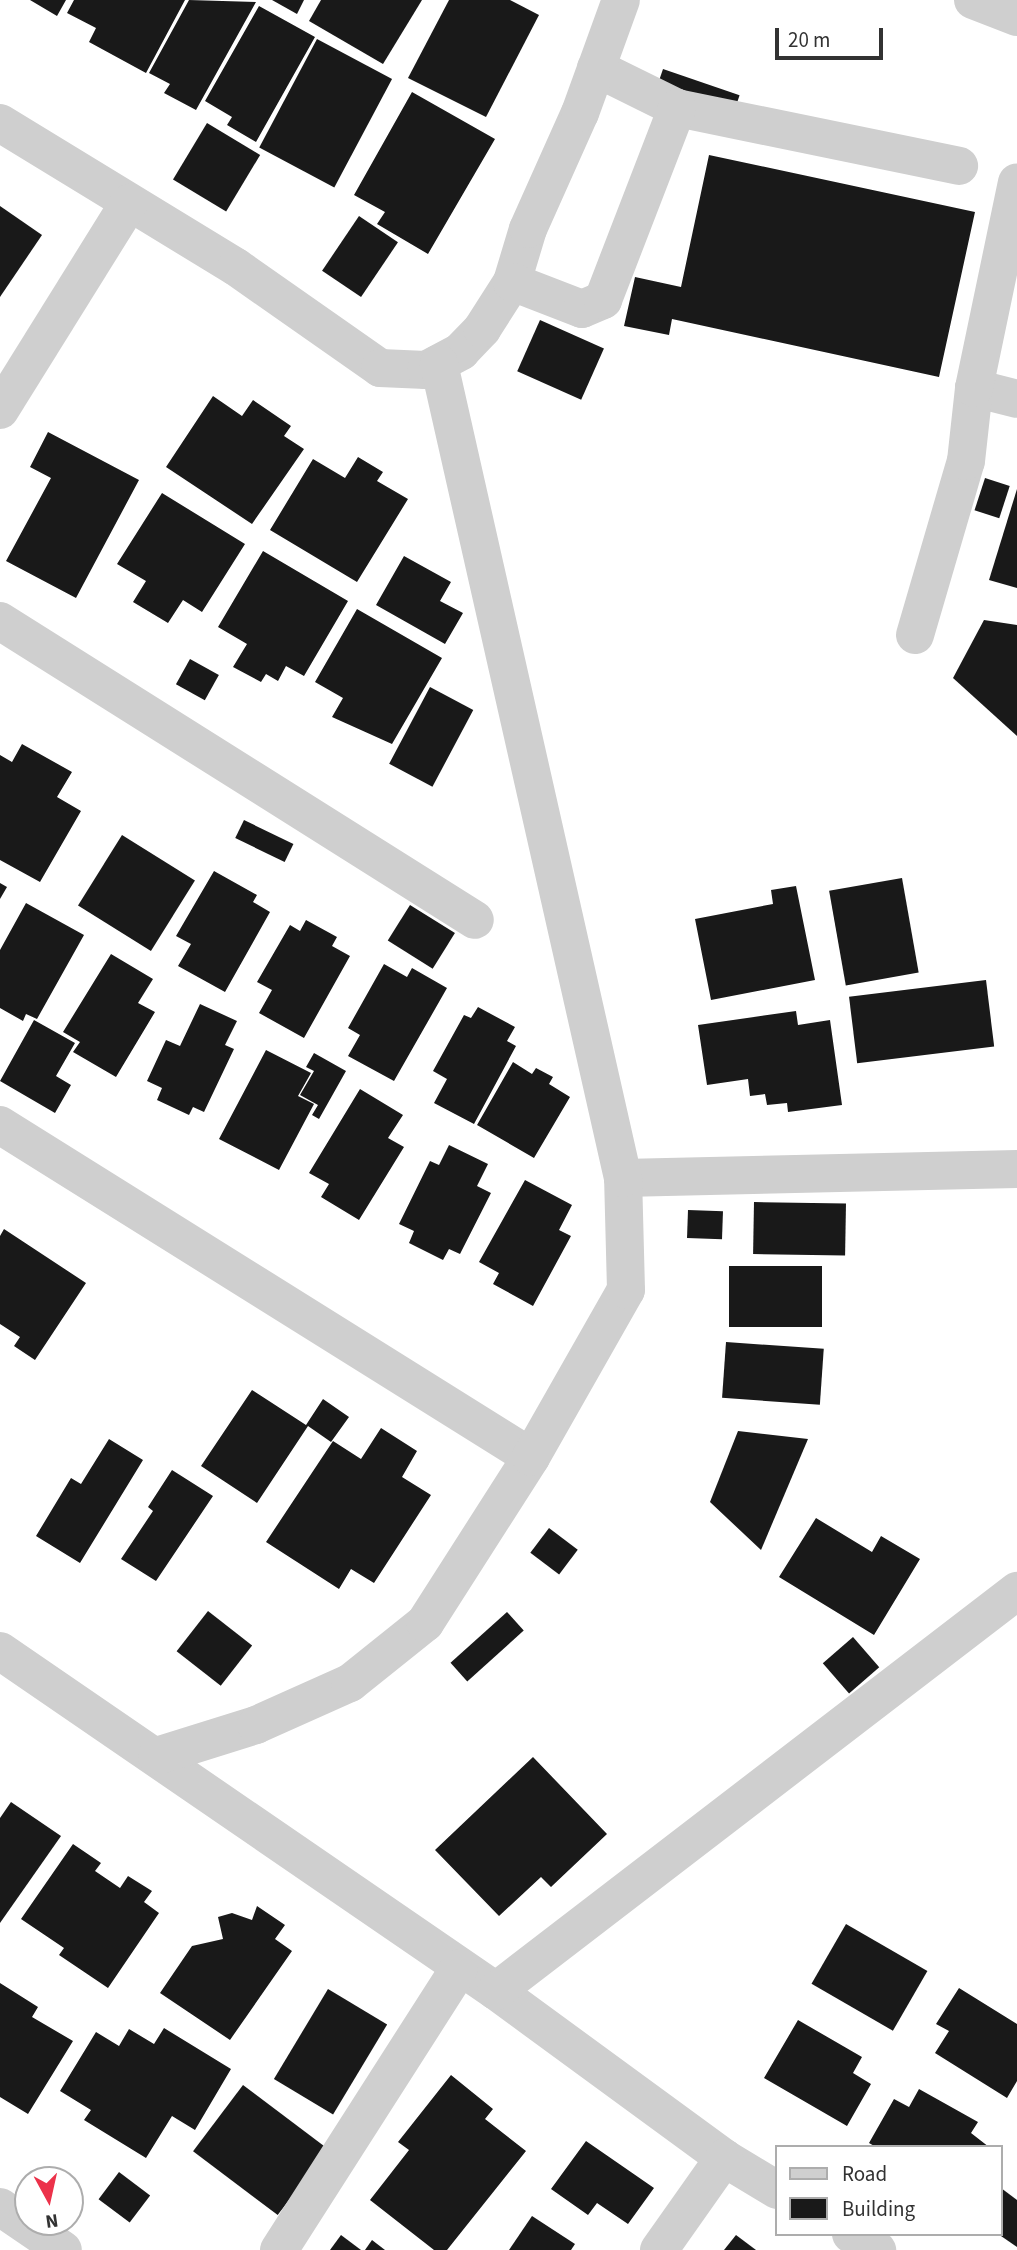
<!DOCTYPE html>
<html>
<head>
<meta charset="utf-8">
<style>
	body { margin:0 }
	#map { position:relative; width:1017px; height:2250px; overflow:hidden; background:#fff; font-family:"Source Sans 3",sans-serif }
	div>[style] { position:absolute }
	.building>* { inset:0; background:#191919; transform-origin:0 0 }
	.minor>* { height:38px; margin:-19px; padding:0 19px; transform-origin:19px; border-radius:19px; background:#cfcfcf }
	span { translate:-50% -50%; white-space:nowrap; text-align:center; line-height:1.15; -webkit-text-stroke:7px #fff; paint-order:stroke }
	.legend { position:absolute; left:775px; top:2145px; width:228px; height:91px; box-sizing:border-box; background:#fff; border:2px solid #adadad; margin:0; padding:9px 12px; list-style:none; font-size:21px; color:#323232 }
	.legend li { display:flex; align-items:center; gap:14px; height:35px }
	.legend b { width:35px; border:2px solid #adadad }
	.north { position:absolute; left:14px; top:2166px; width:70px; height:70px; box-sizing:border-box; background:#fff; border:2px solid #adadad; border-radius:50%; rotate:172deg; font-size:19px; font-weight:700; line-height:28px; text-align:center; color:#323232 }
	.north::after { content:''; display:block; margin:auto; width:24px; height:32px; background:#ec324a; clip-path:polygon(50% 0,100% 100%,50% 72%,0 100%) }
	.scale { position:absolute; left:775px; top:28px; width:108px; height:32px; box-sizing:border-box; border:4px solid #323232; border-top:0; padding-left:9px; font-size:21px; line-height:24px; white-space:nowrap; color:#323232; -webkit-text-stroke:5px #fff; paint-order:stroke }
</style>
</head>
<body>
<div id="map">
	<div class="building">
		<div style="clip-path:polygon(30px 0,66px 0,57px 16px)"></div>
		<div style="clip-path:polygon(74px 0,185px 0,146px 73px,89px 42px,96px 28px,67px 13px)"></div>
		<div style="clip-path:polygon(189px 0,256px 2px,196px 110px,164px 93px,170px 84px,149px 73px)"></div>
		<div style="clip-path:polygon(272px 0,304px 0,297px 14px)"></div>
		<div style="clip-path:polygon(321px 0,422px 0,383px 64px,309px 21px)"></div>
		<div style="clip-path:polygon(449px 0,510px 0,539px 15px,486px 117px,408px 78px)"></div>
		<div style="clip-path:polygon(259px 6px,315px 37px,256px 142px,227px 125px,232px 117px,205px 101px)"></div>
		<div style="left:317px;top:39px;width:85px;height:123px;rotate:28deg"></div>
		<div style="left:663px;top:69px;width:81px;height:20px;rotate:19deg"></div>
		<div style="clip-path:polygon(412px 92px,495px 139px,428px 254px,377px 224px,385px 212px,354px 195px)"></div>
		<div style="left:207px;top:123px;width:62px;height:66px;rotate:31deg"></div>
		<div style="clip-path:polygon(709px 155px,975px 212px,939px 377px,672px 319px,669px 335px,624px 326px,635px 277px,681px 287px)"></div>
		<div style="clip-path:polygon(0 206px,42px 235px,0 297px)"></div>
		<div style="left:359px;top:216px;width:47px;height:66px;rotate:34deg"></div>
		<div style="left:540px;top:320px;width:70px;height:56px;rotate:24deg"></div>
		<div style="clip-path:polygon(213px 396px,242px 416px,253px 400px,291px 426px,284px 436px,304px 449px,252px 524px,166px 467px)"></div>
		<div style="clip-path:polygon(48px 432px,139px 480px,76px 598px,6px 561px,51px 478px,30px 467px)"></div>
		<div style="clip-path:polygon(358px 457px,383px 472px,377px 481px,408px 499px,357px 582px,270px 530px,313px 459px,345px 478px)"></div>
		<div style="left:985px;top:478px;width:26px;height:34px;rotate:18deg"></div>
		<div style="clip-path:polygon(1017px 489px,1017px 588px,989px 580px)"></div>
		<div style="clip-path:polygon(162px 493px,245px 544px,202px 612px,183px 600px,168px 623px,133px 602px,146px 581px,117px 564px)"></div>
		<div style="clip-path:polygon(263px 551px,348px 601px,304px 676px,286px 666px,278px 681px,266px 674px,261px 682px,233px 667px,247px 644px,218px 627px)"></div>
		<div style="clip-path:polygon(404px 556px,451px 582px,440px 601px,463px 613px,445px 644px,376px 605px)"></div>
		<div style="clip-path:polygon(357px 609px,442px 658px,392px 744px,332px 717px,343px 698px,315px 682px)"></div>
		<div style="clip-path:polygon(984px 620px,1017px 625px,1017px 736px,953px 678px)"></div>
		<div style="left:190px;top:659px;width:33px;height:29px;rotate:29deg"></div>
		<div style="left:430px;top:687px;width:49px;height:87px;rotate:28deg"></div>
		<div style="clip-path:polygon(22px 744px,72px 772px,57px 797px,81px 811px,40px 882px,0 860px,0 755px,12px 762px)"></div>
		<div style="left:244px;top:820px;width:55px;height:20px;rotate:26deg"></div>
		<div style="left:122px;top:835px;width:86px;height:83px;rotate:32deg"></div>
		<div style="clip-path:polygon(214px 871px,257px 895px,253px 902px,270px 912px,225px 992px,178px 966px,191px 944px,176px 936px)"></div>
		<div style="left:902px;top:878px;width:96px;height:74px;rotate:80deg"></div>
		<div style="clip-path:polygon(0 883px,7px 887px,0 899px)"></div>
		<div style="clip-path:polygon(796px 886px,815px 980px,711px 1000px,695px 919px,773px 904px,771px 890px)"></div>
		<div style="clip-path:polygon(26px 903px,84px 935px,37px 1019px,26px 1014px,23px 1021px,0 1008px,0 950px)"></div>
		<div style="left:410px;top:905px;width:53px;height:42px;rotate:32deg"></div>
		<div style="clip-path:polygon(306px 920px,337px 937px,332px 946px,350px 956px,304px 1038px,259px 1013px,272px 990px,257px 982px,290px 925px,300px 931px)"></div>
		<div style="clip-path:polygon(111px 954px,153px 979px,138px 1003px,155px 1012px,116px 1077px,73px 1052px,80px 1042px,63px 1032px)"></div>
		<div style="clip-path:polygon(384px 964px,407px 977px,412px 968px,447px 988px,394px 1081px,348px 1056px,360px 1035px,348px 1028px)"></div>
		<div style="left:986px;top:980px;width:67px;height:138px;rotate:83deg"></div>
		<div style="clip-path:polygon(200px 1004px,237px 1021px,225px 1045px,234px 1049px,204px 1112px,193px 1107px,189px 1115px,157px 1100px,162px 1088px,147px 1081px,166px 1040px,180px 1046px)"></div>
		<div style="clip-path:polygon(478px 1007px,515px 1027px,507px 1041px,516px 1046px,474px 1124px,434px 1103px,447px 1079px,433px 1071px,464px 1015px,471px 1018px)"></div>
		<div style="clip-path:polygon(796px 1011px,798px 1025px,830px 1020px,842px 1105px,788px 1112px,787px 1103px,767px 1105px,765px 1094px,750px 1096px,748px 1079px,707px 1085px,698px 1025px)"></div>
		<div style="clip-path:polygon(34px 1020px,75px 1043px,56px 1076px,71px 1085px,55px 1113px,0 1081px)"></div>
		<div style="clip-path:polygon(266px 1050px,311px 1073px,298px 1096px,314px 1104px,279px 1170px,219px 1139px)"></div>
		<div style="clip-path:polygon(314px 1053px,346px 1071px,319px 1119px,312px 1115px,318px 1105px,300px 1095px,314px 1071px,306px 1067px)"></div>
		<div style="clip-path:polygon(513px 1062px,532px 1074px,536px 1068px,553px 1077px,549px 1084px,570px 1097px,534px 1158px,477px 1125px)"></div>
		<div style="clip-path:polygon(360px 1089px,403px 1115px,388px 1138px,404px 1147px,359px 1220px,321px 1197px,329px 1184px,309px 1173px)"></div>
		<div style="clip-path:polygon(449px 1145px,488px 1164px,477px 1186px,491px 1193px,460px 1254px,449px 1249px,443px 1260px,409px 1243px,414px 1231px,399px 1224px,430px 1161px,439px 1165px)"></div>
		<div style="clip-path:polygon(525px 1180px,572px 1205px,559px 1230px,571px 1236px,533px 1306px,493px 1284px,499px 1273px,479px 1262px)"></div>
		<div style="left:754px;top:1202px;width:92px;height:52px;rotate:1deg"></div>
		<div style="left:688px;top:1210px;width:35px;height:28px;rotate:2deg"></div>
		<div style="clip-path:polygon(4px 1229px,86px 1283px,35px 1360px,14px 1346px,20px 1337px,0 1324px,0 1236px)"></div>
		<div style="left:822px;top:1266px;width:61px;height:93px;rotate:90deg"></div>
		<div style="left:726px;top:1342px;width:98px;height:56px;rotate:4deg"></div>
		<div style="clip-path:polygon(252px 1390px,306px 1425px,323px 1399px,349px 1417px,331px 1442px,308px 1426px,257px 1503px,201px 1466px)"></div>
		<div style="clip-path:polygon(381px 1428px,417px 1451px,402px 1477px,431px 1495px,374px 1583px,351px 1569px,339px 1589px,266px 1542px,333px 1441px,361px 1459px)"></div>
		<div style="clip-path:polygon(738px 1431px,808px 1439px,761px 1550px,710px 1502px)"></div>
		<div style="clip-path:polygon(109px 1439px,143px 1460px,80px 1563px,36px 1536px,71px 1478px,81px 1484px)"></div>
		<div style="clip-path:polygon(172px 1470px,213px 1496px,156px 1581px,121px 1559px,153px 1511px,148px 1507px)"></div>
		<div style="clip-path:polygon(816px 1518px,872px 1552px,881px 1536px,920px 1559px,874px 1635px,779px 1577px)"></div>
		<div style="left:549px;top:1528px;width:36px;height:31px;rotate:37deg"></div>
		<div style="left:208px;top:1611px;width:56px;height:51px;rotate:38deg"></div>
		<div style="left:507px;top:1612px;width:25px;height:76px;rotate:48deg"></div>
		<div style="left:853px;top:1637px;width:40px;height:40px;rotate:49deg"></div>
		<div style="clip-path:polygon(533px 1757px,607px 1834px,551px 1887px,541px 1877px,499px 1916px,435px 1850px)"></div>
		<div style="clip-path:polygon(11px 1802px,61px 1836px,0 1923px,0 1818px)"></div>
		<div style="clip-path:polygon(73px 1844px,101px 1863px,95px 1871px,120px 1888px,128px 1876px,152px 1891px,144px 1902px,159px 1913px,108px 1988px,59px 1955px,64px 1948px,21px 1919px)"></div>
		<div style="clip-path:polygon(257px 1906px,285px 1925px,275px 1939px,292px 1951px,230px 2040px,160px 1993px,192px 1946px,223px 1939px,218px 1917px,232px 1913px,252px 1920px)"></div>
		<div style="left:846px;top:1924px;width:94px;height:69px;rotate:30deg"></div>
		<div style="clip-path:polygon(0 1983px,38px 2007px,32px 2017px,73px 2041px,28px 2114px,0 2097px)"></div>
		<div style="clip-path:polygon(959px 1988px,1017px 2024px,1017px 2081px,1007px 2098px,935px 2053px,949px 2031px,936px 2024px)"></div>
		<div style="left:328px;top:1989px;width:69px;height:105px;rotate:31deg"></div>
		<div style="clip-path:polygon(798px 2020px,862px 2057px,853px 2073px,871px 2084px,847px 2126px,764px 2078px)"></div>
		<div style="clip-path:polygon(164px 2028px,231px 2069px,195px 2130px,172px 2116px,146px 2158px,84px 2120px,91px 2110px,60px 2091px,96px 2032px,119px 2046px,129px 2029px,154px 2044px)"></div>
		<div style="clip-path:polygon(451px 2075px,493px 2109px,485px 2119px,526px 2151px,447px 2250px,434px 2250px,370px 2200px,409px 2150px,398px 2142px)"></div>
		<div style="left:243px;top:2085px;width:106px;height:83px;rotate:37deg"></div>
		<div style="clip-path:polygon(919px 2089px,978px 2122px,971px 2133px,989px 2147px,876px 2147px,869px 2143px,894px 2099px,909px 2107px)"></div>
		<div style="clip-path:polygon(586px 2141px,654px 2188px,628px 2224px,597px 2203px,588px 2215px,551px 2189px)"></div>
		<div style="left:119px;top:2172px;width:39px;height:34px;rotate:37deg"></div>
		<div style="clip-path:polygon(1001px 2188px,1017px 2200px,1017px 2247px,1001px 2236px)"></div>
		<div style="clip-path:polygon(532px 2216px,575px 2244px,571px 2250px,509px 2250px)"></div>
		<div style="clip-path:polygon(341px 2235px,361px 2250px,330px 2250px)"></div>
		<div style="clip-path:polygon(736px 2235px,756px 2250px,724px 2250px)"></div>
		<div style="clip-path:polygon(372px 2240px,385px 2250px,365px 2250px)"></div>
	</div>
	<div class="minor">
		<div style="left:973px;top:0;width:47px;rotate:21.1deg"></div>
		<div style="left:596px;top:68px;width:90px;rotate:26.3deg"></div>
		<div style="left:677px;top:108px;width:288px;rotate:11.6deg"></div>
		<div style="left:0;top:123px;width:276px;rotate:31.4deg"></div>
		<div style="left:236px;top:267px;width:176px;rotate:35deg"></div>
		<div style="left:380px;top:368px;width:46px;rotate:2.5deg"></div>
		<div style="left:426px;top:370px;width:40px;rotate:-28deg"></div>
		<div style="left:461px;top:351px;width:30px;rotate:-46deg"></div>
		<div style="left:482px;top:329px;width:56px;rotate:-57.4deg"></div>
		<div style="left:512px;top:282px;width:55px;rotate:-73.2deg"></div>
		<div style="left:528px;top:229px;width:127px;rotate:-65.9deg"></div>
		<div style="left:580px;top:113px;width:120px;rotate:-70.1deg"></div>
		<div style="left:512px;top:282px;width:75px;rotate:21.1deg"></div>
		<div style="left:582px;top:309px;width:23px;rotate:-23deg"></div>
		<div style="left:603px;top:300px;width:206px;rotate:-68.9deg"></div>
		<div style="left:974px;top:388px;width:44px;rotate:14.3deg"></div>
		<div style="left:0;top:410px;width:244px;rotate:-58.1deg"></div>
		<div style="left:0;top:621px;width:561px;rotate:32.19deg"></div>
		<div style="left:915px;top:635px;width:181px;rotate:-73.7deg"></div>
		<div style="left:966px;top:461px;width:73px;rotate:-83.7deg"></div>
		<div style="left:974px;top:388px;width:210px;rotate:-78.2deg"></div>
		<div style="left:0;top:1125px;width:626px;rotate:32.02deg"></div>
		<div style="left:623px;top:1178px;width:394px;rotate:-1.3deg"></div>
		<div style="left:0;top:1651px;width:601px;rotate:34.43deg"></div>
		<div style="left:496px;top:1991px;width:283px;rotate:36.2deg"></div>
		<div style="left:724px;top:2158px;width:62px;rotate:31.1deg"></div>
		<div style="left:157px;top:1756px;width:104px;rotate:-17.4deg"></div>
		<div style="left:256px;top:1725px;width:103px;rotate:-24.1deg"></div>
		<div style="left:350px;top:1683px;width:96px;rotate:-38.7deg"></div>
		<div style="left:425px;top:1623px;width:197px;rotate:-57.4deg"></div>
		<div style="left:531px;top:1457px;width:192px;rotate:-60.4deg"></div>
		<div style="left:626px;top:1290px;width:112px;rotate:-91.5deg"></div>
		<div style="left:623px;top:1178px;width:835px;rotate:-102.74deg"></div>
		<div style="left:496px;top:1991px;width:657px;rotate:-37.52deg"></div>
		<div style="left:0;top:2207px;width:76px;rotate:34.3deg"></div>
		<div style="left:851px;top:2234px;width:31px;rotate:32deg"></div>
		<div style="left:279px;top:2250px;width:334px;rotate:-57.4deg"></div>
		<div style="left:659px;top:2250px;width:113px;rotate:-54.8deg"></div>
	</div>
	<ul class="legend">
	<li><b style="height:9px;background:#cfcfcf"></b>Road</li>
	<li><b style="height:19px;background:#191919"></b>Building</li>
	</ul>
	<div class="north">N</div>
	<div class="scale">20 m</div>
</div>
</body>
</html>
